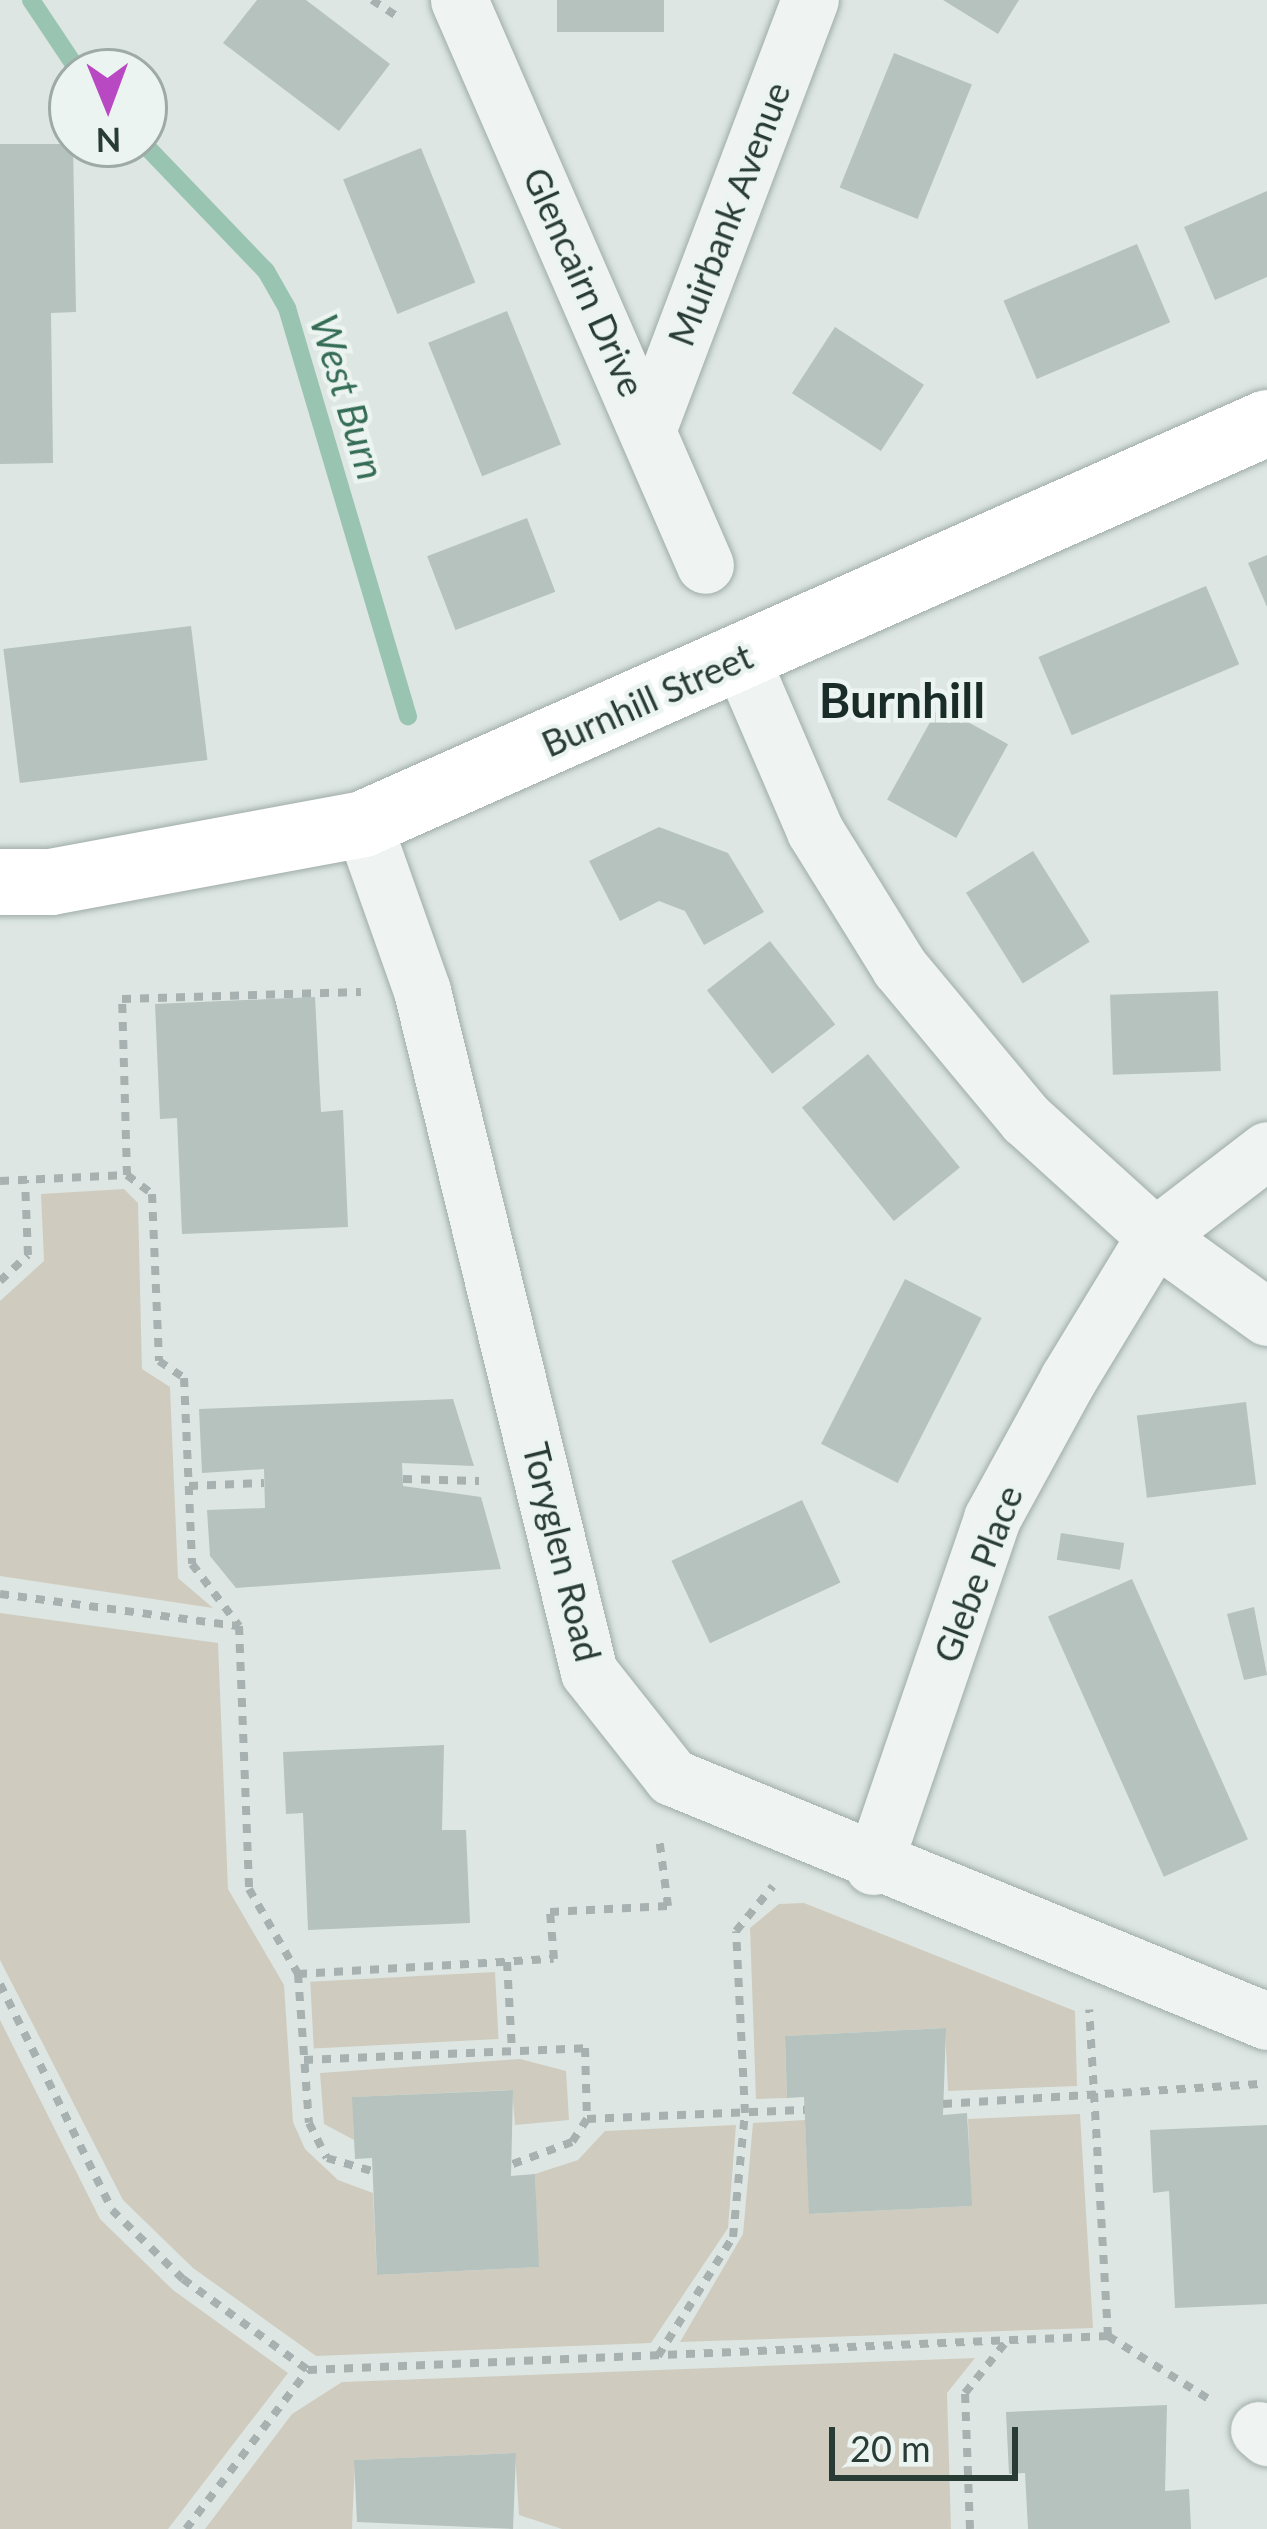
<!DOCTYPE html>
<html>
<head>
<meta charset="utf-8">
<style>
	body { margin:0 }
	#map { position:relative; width:1267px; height:2529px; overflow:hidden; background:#dde6e3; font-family:Lato,sans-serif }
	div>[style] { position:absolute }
	.green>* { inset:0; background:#cfccbf; transform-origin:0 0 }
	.stream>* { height:18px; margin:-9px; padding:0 9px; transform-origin:9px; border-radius:9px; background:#9ac4b2 }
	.building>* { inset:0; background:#b5c2be; transform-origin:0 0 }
	.path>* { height:8px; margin-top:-4px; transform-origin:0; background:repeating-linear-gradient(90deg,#a7b1af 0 9px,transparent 0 18px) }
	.roads { filter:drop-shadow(0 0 3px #9faca8) drop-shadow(0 0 3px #9faca8) }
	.minor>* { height:57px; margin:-28.5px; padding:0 28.5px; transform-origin:28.5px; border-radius:28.5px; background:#eff4f3 }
	.secondary>* { height:66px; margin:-33px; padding:0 33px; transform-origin:33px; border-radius:33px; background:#fff }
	span { translate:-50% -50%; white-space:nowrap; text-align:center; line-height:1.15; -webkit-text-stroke:9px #ecf4f1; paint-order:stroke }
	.street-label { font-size:36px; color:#283b35 }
	.water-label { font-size:39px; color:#356c56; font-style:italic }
	.district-label { font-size:48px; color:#1a2c27; font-weight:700 }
	.north { position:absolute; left:48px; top:48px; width:120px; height:120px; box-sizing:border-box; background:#ecf4f1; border:3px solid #9eaaa6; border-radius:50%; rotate:179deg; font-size:33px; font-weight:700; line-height:48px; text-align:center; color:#283b35 }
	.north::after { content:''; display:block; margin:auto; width:42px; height:54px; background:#b849c3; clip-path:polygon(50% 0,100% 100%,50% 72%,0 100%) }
	.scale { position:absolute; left:829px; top:2427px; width:189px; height:54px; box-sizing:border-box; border:6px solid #283b35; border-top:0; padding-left:15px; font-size:36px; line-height:42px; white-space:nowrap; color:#283b35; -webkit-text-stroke:9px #ecf4f1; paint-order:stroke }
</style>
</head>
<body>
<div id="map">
	<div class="green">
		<div style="clip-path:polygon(124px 1189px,138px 1203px,142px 1369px,170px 1387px,178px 1578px,213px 1608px,0 1576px,0 1301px,44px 1261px,41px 1194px)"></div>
		<div style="clip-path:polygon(0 1613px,218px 1643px,228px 1889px,284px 1985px,293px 2122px,305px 2149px,338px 2180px,373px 2193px,377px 2275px,538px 2267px,535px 2174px,578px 2160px,605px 2131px,736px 2125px,728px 2228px,651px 2343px,316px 2356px,193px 2268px,123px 2200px,0 1960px)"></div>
		<div style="clip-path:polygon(804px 1903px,1075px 2011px,1077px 2086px,948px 2091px,945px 2028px,785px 2036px,787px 2098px,756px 2099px,750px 1928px,779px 1904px)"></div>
		<div style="left:495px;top:1972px;width:67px;height:185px;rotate:87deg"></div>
		<div style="clip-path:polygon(0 2020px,100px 2219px,173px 2290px,288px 2373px,168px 2529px,0 2529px)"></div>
		<div style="clip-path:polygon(520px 2059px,566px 2071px,569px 2120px,515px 2125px,512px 2090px,353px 2097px,354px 2140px,324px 2124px,320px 2073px)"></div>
		<div style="clip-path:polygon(1080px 2114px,1093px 2328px,680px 2342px,743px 2234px,753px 2123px,805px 2120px,810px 2214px,971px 2206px,968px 2119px)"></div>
		<div style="clip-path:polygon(975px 2358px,947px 2393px,951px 2529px,562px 2529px,519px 2515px,515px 2453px,355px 2460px,352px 2529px,205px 2529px,292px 2414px,342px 2382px)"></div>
	</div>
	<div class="stream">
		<div style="left:31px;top:0;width:87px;rotate:56.3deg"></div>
		<div style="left:144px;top:144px;width:176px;rotate:46.2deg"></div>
		<div style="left:266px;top:271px;width:43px;rotate:60.4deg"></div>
		<div style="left:287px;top:308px;width:426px;rotate:73.5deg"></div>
	</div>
	<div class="building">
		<div style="clip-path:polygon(257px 0,306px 0,390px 64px,339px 131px,223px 43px)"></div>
		<div style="left:557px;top:0;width:107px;height:32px"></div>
		<div style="clip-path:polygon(943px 0,1019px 0,998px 34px)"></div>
		<div style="left:894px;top:53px;width:84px;height:145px;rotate:22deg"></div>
		<div style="clip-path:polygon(0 144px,73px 144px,76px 312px,51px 313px,53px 463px,0 464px)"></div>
		<div style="left:421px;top:148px;width:145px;height:84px;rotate:68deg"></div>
		<div style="clip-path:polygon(1267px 191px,1267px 277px,1215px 300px,1184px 227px)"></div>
		<div style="left:1137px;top:244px;width:85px;height:145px;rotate:67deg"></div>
		<div style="left:507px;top:311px;width:144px;height:85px;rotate:68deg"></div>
		<div style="left:835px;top:327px;width:106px;height:79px;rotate:33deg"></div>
		<div style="left:527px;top:518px;width:79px;height:107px;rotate:69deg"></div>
		<div style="clip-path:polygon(1267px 555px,1267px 607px,1248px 563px)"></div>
		<div style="left:1206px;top:586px;width:85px;height:182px;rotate:67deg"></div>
		<div style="left:191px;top:626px;width:135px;height:189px;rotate:83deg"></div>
		<div style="left:939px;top:706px;width:79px;height:107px;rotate:29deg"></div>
		<div style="clip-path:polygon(659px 827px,728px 853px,764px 912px,704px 945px,685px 911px,659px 901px,620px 921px,589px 861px)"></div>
		<div style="left:1033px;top:851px;width:107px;height:79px;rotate:58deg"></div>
		<div style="left:770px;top:941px;width:106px;height:80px;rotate:52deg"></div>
		<div style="left:1218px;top:991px;width:80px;height:108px;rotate:88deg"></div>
		<div style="clip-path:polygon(315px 997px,321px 1112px,343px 1110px,348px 1227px,182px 1234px,177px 1118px,160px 1119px,155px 1004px)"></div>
		<div style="left:868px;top:1054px;width:146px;height:85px;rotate:51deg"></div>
		<div style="left:905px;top:1279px;width:86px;height:185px;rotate:27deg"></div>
		<div style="clip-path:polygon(453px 1399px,474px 1466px,402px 1463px,403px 1486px,481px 1497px,501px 1569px,236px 1588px,210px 1556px,207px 1510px,265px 1508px,264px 1469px,202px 1473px,199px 1409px)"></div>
		<div style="left:1246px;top:1402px;width:83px;height:110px;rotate:83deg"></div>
		<div style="left:802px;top:1500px;width:91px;height:144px;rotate:65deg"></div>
		<div style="left:1061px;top:1533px;width:64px;height:27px;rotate:9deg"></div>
		<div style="left:1132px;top:1579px;width:285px;height:92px;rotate:66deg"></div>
		<div style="clip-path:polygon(1254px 1607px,1267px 1675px,1244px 1680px,1227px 1614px)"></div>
		<div style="clip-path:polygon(444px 1745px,442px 1830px,466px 1830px,470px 1923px,308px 1930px,303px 1813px,286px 1814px,283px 1752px)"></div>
		<div style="clip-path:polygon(946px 2028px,943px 2115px,967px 2113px,972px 2206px,809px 2214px,804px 2097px,787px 2098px,785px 2036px)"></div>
		<div style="clip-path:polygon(513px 2090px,511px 2176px,535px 2174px,539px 2267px,377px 2275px,372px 2158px,355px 2159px,352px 2097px)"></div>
		<div style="clip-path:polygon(1267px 2125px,1267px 2304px,1175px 2308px,1169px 2191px,1153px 2193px,1150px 2130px)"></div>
		<div style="clip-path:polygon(1167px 2405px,1165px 2491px,1189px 2489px,1191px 2529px,1028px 2529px,1025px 2473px,1009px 2474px,1006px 2412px)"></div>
		<div style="clip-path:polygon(516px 2453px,513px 2529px,357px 2522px,354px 2460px)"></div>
	</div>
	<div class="path">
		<div style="left:372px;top:0;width:35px;rotate:33deg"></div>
		<div style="left:127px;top:1175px;width:31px;rotate:37deg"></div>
		<div style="left:152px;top:1194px;width:167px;rotate:87.6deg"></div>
		<div style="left:159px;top:1361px;width:30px;rotate:34deg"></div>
		<div style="left:184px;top:1378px;width:186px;rotate:87.5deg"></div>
		<div style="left:192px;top:1564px;width:78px;rotate:52.8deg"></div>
		<div style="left:239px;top:1626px;width:263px;rotate:87.8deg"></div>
		<div style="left:249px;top:1889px;width:98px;rotate:60deg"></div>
		<div style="left:298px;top:1974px;width:149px;rotate:85.8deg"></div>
		<div style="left:309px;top:2123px;width:39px;rotate:63deg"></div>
		<div style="left:327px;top:2158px;width:47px;rotate:16.1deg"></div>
		<div style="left:0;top:1181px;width:127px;rotate:-2.7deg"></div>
		<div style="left:127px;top:1175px;width:176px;rotate:-91.6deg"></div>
		<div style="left:122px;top:999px;width:239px;rotate:-1.7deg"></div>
		<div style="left:0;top:1281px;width:38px;rotate:-43deg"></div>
		<div style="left:28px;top:1255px;width:75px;rotate:-92.3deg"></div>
		<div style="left:403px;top:1479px;width:76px;rotate:1.5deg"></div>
		<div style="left:189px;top:1486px;width:75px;rotate:-2.3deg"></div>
		<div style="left:0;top:1594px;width:240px;rotate:7.7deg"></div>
		<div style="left:507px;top:1962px;width:89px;rotate:86.8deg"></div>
		<div style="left:298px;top:1974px;width:256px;rotate:-3.4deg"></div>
		<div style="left:554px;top:1959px;width:47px;rotate:-94.9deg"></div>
		<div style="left:550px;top:1912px;width:118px;rotate:-2.9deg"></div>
		<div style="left:668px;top:1906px;width:69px;rotate:-97.5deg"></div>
		<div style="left:0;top:1984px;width:252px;rotate:63.6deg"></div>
		<div style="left:112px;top:2210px;width:99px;rotate:44.2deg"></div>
		<div style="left:183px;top:2279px;width:155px;rotate:36.1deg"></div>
		<div style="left:308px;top:2370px;width:801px;rotate:-2.43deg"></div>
		<div style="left:1108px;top:2336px;width:327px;rotate:-93.3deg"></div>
		<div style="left:304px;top:2060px;width:281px;rotate:-2.4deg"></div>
		<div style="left:585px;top:2048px;width:71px;rotate:88.4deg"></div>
		<div style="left:587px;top:2119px;width:27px;rotate:123deg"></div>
		<div style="left:572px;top:2142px;width:66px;rotate:159.6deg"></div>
		<div style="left:943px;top:2104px;width:317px;rotate:-3.6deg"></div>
		<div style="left:587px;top:2119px;width:218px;rotate:-2.4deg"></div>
		<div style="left:1108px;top:2336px;width:119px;rotate:32deg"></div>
		<div style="left:658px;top:2356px;width:141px;rotate:-57.8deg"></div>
		<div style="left:733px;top:2237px;width:125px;rotate:-84.5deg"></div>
		<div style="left:745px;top:2113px;width:182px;rotate:-92.8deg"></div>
		<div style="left:736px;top:1931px;width:58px;rotate:-50.6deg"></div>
		<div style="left:186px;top:2529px;width:200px;rotate:-52.5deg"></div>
		<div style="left:970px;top:2529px;width:136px;rotate:-92.1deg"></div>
		<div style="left:965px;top:2393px;width:65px;rotate:-51.2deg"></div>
	</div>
	<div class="roads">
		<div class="minor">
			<div style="left:459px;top:0;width:616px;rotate:66.47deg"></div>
			<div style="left:648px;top:428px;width:458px;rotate:-69.3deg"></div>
			<div style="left:741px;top:659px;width:187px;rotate:66.7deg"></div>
			<div style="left:815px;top:831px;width:161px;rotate:58.2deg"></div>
			<div style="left:900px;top:968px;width:197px;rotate:50.2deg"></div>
			<div style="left:1026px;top:1119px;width:174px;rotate:42.2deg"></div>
			<div style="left:1155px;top:1236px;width:138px;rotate:35.9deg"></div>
			<div style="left:363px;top:824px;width:177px;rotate:70.5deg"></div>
			<div style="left:422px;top:991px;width:701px;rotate:76.22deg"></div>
			<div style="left:589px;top:1672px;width:134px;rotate:51.7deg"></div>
			<div style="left:672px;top:1777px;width:643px;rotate:22.3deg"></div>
			<div style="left:873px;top:1866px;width:368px;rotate:-71.1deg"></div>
			<div style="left:992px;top:1518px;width:158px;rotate:-61.3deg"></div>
			<div style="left:1068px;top:1379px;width:167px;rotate:-58.7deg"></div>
			<div style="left:1155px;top:1236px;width:141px;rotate:-37.5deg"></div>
			<div style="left:1259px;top:2430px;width:11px;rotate:41deg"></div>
		</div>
		<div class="secondary">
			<div style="left:0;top:882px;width:51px"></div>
			<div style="left:51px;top:882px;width:317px;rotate:-10.5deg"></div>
			<div style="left:363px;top:824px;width:989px;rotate:-23.92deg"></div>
		</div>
	</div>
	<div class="street-label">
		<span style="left:729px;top:214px;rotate:-69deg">Muirbank Avenue</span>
		<span style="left:584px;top:282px;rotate:66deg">Glencairn Drive</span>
		<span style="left:647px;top:700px;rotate:-24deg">Burnhill Street</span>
		<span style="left:562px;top:1552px;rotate:76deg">Toryglen Road</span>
		<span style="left:978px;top:1574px;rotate:-69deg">Glebe Place</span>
	</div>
	<div class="water-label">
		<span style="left:348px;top:397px;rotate:73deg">West Burn</span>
	</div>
	<div class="district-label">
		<span style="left:902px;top:700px">Burnhill</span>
	</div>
	<div class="north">N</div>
	<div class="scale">20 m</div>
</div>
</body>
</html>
